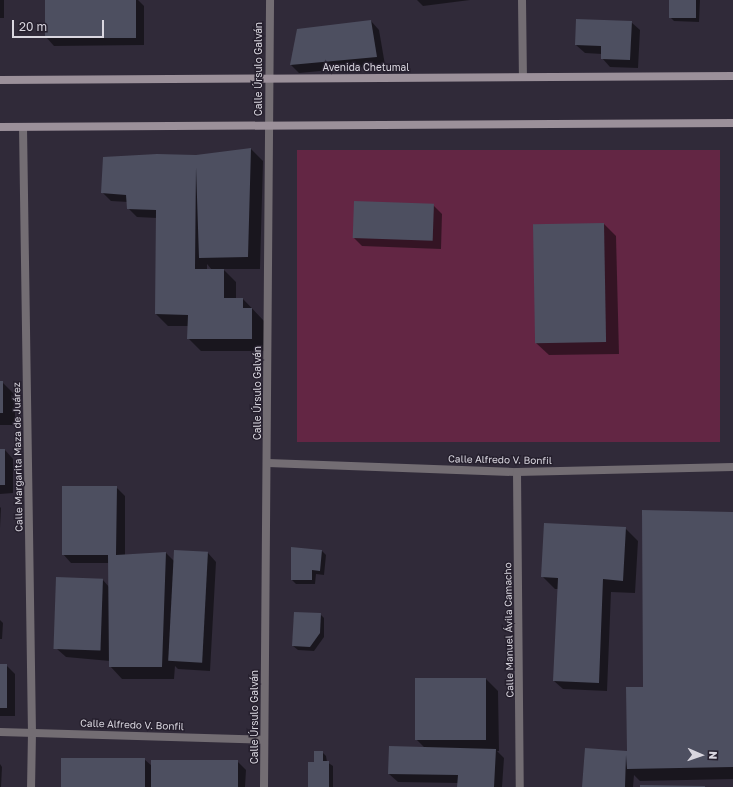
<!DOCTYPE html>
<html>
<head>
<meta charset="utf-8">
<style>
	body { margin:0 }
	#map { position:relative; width:733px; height:787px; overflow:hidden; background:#302a39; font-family:"Golos Text",sans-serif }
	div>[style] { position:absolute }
	.green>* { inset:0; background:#632644; transform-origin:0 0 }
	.shadow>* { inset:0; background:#0007; transform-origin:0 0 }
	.building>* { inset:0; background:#4d4f60; transform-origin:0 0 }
	.minor>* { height:8px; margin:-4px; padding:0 4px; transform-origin:4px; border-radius:4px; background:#736d73 }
	.secondary>* { height:8px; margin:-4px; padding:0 4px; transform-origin:4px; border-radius:4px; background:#9b909a }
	span { translate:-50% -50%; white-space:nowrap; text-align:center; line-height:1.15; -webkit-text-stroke:3px #26202e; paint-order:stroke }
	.street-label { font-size:10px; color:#d9d6df }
	.north { position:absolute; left:681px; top:735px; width:40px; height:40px; -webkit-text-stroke:3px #26202e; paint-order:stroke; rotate:92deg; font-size:11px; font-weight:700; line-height:16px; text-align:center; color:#d9d6df }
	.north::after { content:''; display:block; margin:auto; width:14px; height:18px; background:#d9d6df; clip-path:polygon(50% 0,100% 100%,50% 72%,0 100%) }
	.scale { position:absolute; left:12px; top:20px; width:92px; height:18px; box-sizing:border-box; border:2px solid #d9d6df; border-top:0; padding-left:5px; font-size:12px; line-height:14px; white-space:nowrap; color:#d9d6df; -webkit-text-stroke:3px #26202e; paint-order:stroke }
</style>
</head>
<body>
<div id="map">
	<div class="green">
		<div style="left:720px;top:150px;width:292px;height:423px;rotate:90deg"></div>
	</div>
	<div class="shadow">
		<div style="left:0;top:0;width:4px;height:18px"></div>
		<div style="clip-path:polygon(46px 0,138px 0,144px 6px,144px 45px,54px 46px,46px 37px)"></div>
		<div style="clip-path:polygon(417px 0,470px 0,423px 6px)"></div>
		<div style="clip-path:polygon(670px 0,700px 0,699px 22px,674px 21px,670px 17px)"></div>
		<div style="clip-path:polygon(371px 21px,379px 30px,385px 65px,299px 73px,291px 65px)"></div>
		<div style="clip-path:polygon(631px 22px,640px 30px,638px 68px,610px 67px,602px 58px,602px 54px,585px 53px,576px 45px)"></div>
		<div style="clip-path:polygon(evenodd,251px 149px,263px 161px,260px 269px,223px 269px,236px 282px,236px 299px,243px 299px,264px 321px,264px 351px,201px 351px,188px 338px,189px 326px,168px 326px,156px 314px,157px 218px,137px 217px,128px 208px,128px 202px,111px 201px,102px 192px,196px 156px,251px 149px,207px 264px,212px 270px,207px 270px,207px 264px)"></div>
		<div style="clip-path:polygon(433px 205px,442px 214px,441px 249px,362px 246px,354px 238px)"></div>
		<div style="clip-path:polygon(604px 224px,616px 236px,619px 354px,549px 355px,536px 343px,534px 226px)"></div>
		<div style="clip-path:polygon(0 382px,2px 382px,15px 395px,15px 425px,0 425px)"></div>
		<div style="clip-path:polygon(5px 450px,13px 459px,13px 493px,0 494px,0 451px)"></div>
		<div style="clip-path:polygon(116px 487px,125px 496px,125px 555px,166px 553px,174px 561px,208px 553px,216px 562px,210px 671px,178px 669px,175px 666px,174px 679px,122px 679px,110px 666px,110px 661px,66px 657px,57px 649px,103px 580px,109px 587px,109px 563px,71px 563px,63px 554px)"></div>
		<div style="clip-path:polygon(0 507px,1px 508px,0 528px)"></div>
		<div style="clip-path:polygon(733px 513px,733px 779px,640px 781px,634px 775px,633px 787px,583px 787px,628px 753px,644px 688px)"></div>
		<div style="clip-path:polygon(625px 528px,638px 541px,635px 593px,611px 592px,607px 691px,563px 689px,554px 681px,559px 589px,555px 589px,543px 577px)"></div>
		<div style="clip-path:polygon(292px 548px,322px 551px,326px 555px,324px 575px,316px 574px,315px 584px,296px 584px,292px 580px)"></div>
		<div style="clip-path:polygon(320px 614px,324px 618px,324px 637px,314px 651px,298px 650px,293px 646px)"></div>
		<div style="clip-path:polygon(0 620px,3px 623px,2px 639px,0 639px)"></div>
		<div style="clip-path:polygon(0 665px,6px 665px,15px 674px,15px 716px,0 716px)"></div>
		<div style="clip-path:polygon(486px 679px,498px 691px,499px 751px,497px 751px,504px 758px,502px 787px,458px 787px,458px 783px,398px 782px,389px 774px,425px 748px,416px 739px)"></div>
		<div style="clip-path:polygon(322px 752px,326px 756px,327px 762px,333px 766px,333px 787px,309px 787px,315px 763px)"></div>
		<div style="clip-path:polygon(144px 759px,152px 766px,237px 761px,246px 770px,245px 787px,63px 787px)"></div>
		<div style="clip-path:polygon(0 764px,2px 767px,1px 787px,0 787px)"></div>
	</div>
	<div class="building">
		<div style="left:45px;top:0;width:91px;height:38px"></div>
		<div style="left:669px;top:0;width:27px;height:18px"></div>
		<div style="clip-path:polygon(576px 19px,632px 21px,630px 60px,601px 59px,601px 46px,575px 45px)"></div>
		<div style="clip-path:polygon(371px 20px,377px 57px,290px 65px,297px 29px)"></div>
		<div style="clip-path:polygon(251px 148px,248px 257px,199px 258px,196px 167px,195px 269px,224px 269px,224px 298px,243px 298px,243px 308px,252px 308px,252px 339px,187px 339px,188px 315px,155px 314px,156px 210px,127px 209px,126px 195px,101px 193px,103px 157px,157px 154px,196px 155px)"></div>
		<div style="left:354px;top:201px;width:80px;height:37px;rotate:2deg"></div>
		<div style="left:604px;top:223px;width:119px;height:71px;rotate:89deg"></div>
		<div style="left:0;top:381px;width:3px;height:32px"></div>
		<div style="left:5px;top:449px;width:36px;height:5px;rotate:90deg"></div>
		<div style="clip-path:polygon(62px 486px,117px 486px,116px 555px,166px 552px,162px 667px,109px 667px,108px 555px,62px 555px)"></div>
		<div style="clip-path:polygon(642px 510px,733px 512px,733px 767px,627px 769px,626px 755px,625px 787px,582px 787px,585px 748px,627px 751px,626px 687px,643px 687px)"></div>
		<div style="clip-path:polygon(544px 523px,626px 527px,623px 581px,603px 579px,599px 683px,553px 681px,558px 578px,541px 577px)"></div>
		<div style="clip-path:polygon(291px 547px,322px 550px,320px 571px,312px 570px,312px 580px,291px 580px)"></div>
		<div style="left:174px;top:550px;width:34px;height:111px;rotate:3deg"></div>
		<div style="left:56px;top:577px;width:47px;height:72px;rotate:2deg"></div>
		<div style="clip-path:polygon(294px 612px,321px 613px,320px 633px,310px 647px,292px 646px)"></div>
		<div style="left:0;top:664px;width:7px;height:44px"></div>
		<div style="left:415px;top:678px;width:71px;height:62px"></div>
		<div style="clip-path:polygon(389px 746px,496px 749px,494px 787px,457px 787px,458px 775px,388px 774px)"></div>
		<div style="clip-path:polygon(314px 751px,323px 751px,323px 761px,329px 761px,329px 787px,308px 787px,308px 762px,314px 762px)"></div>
		<div style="left:145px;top:758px;width:29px;height:84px;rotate:90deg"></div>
		<div style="left:151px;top:760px;width:87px;height:27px"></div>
		<div style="clip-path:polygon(640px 785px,705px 786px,705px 787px,640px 787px)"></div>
	</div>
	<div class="minor">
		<div style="left:522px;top:0;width:77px;rotate:89.3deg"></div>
		<div style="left:23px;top:127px;width:605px;rotate:89.15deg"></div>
		<div style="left:32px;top:732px;width:55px;rotate:91deg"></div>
		<div style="left:268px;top:463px;width:249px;rotate:2.1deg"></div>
		<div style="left:517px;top:472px;width:216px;rotate:-1.3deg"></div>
		<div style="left:517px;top:472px;width:315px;rotate:89.5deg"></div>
		<div style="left:0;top:732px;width:264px;rotate:1.7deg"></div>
		<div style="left:264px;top:787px;width:787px;rotate:-89.56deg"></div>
	</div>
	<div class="secondary">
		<div style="left:0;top:80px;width:733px;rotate:-0.31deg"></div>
		<div style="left:0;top:127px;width:733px;rotate:-0.31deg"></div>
	</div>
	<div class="street-label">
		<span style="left:366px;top:68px">Avenida Chetumal</span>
		<span style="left:259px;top:69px;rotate:-90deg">Calle Úrsulo Galván</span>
		<span style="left:258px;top:393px;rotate:-90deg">Calle Úrsulo Galván</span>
		<span style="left:18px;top:457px;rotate:-91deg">Calle Margarita Maza de Juárez</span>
		<span style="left:500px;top:460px;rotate:1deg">Calle Alfredo V. Bonfil</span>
		<span style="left:509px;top:630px;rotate:-91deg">Calle Manuel Ávila Camacho</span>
		<span style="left:255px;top:717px;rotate:-90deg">Calle Úrsulo Galván</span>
		<span style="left:132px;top:725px;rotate:2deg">Calle Alfredo V. Bonfil</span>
	</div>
	<div class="north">N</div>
	<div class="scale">20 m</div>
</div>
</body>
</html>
